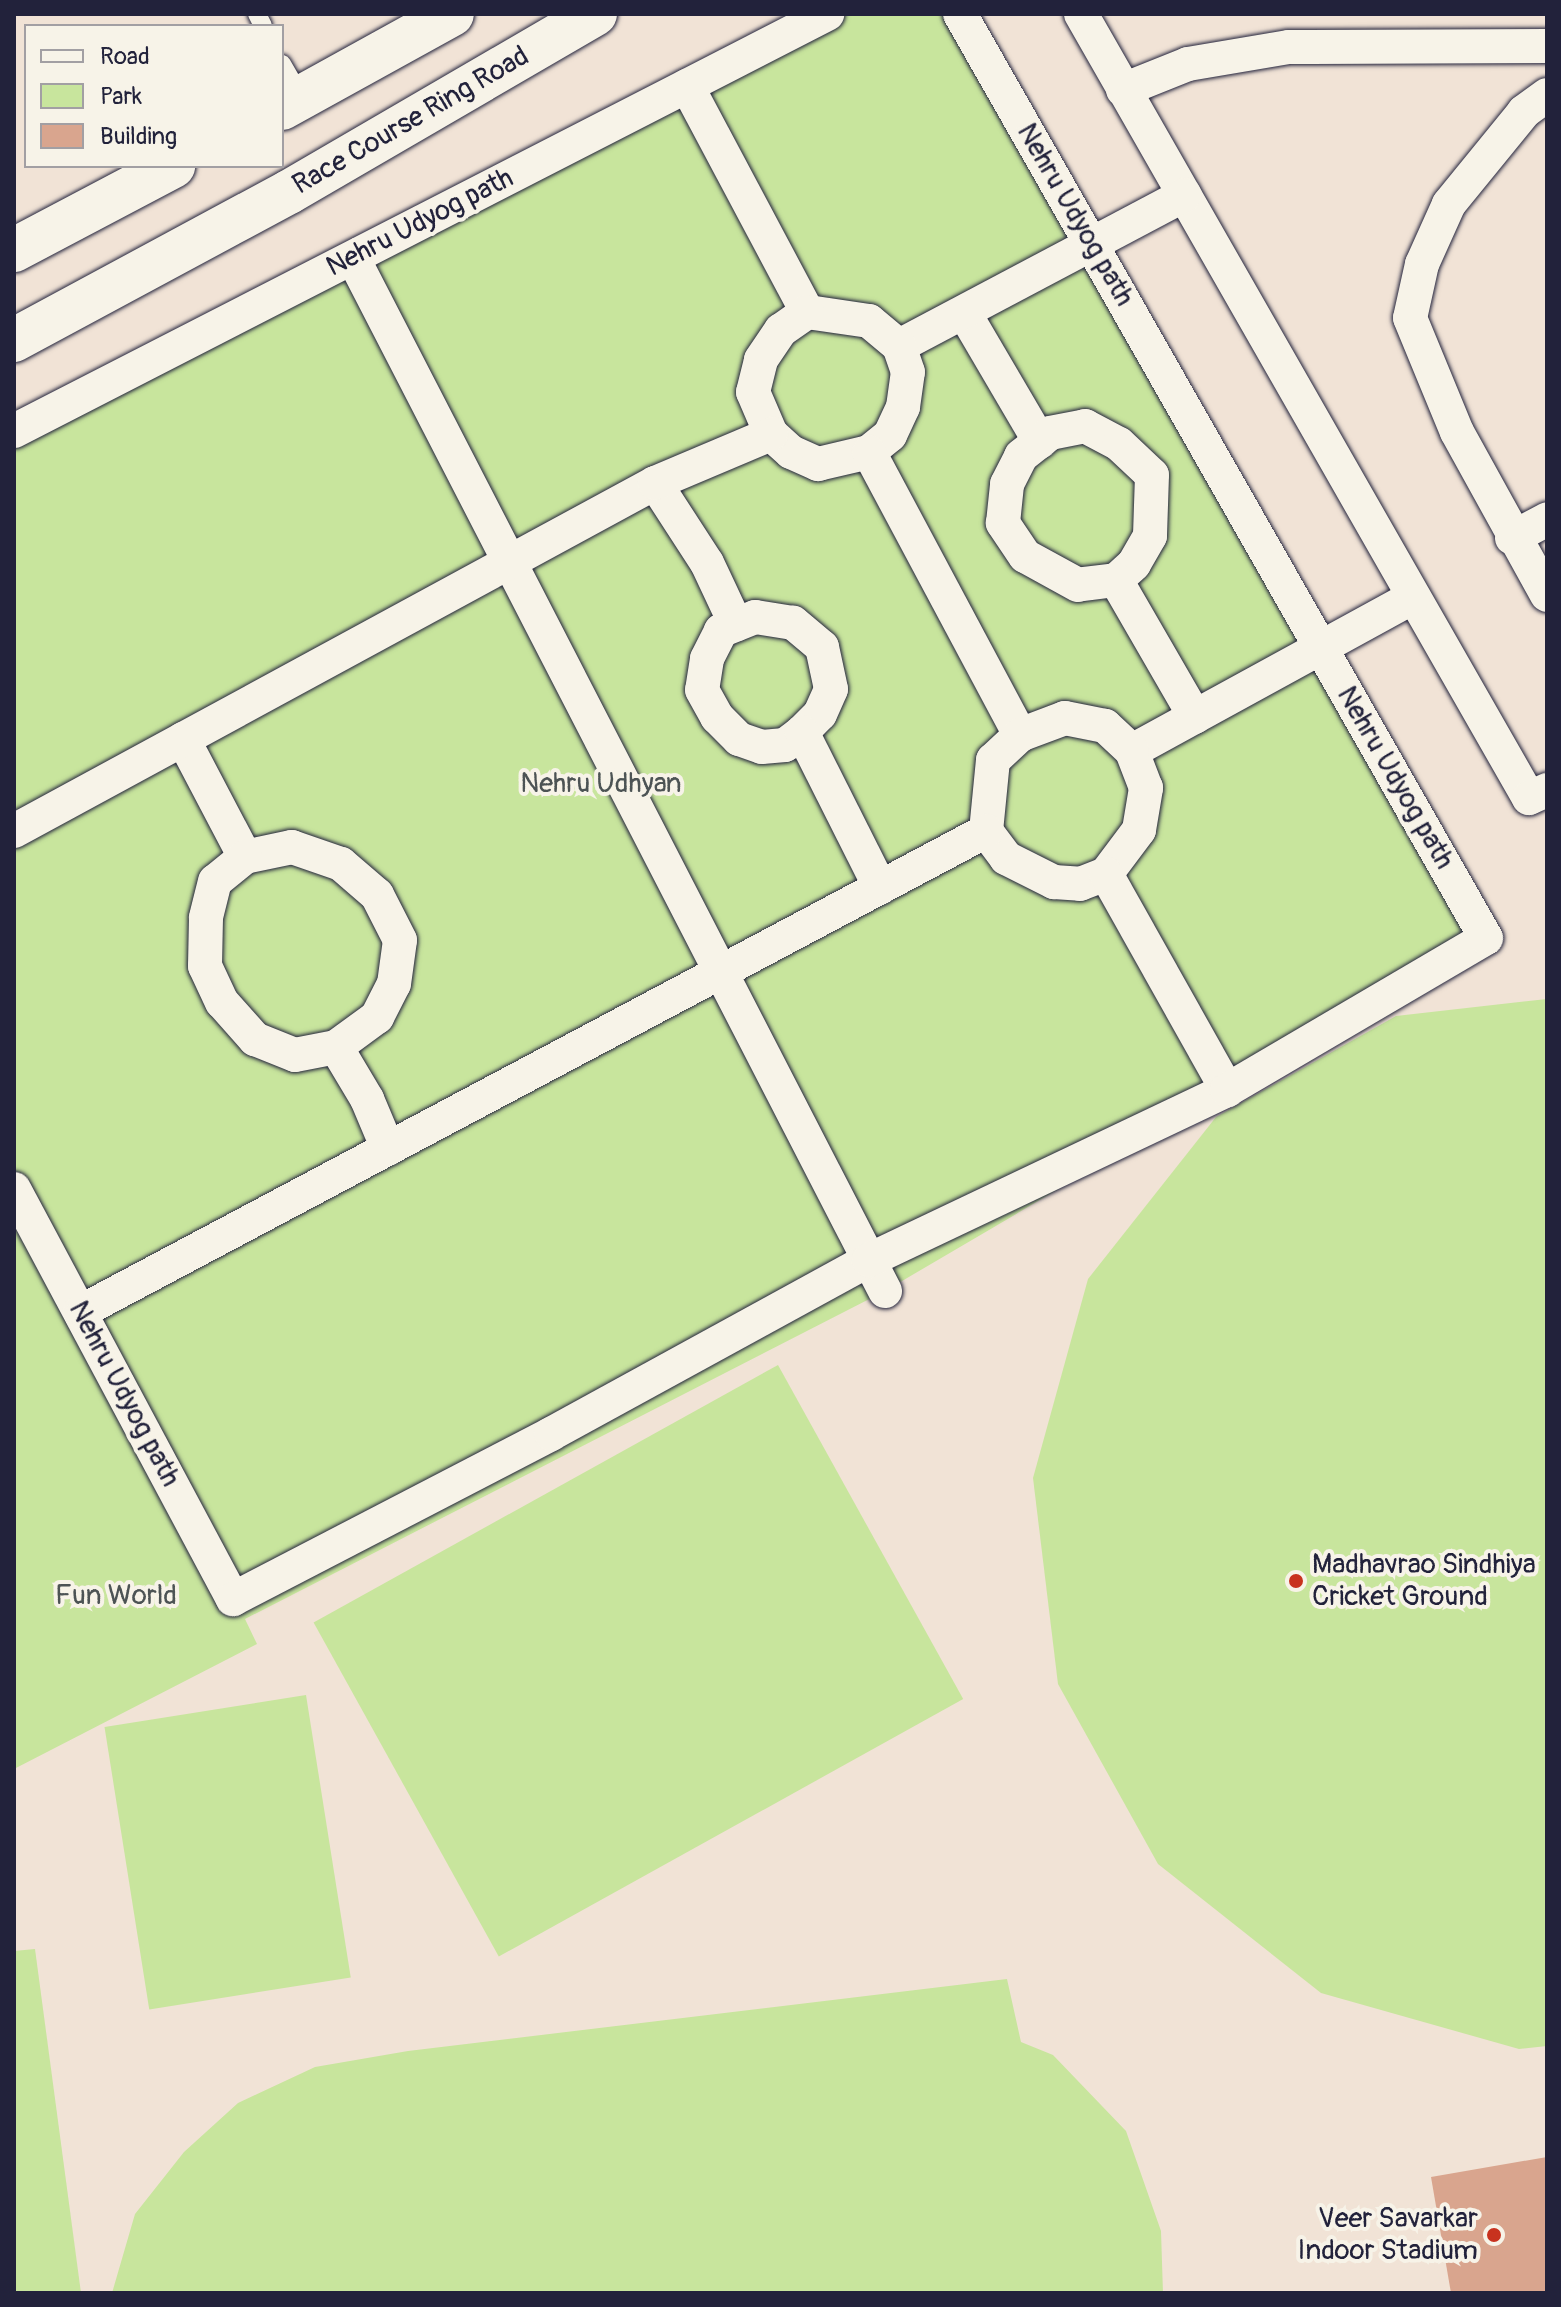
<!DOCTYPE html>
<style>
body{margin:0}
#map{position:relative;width:1561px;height:2307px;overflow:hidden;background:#f1e3d6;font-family:Pangolin,sans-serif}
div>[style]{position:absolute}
.green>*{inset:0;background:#c8e59d;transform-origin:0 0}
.building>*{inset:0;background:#d9a58e}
.roads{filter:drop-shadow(0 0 2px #22223b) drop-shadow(0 0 2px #22223b)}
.lane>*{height:18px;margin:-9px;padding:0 9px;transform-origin:9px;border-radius:9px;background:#f7f3e8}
.street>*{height:34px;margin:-17px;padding:0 17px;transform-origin:17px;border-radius:17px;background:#f7f3e8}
.primary>*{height:44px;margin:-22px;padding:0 22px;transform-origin:22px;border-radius:22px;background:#f7f3e8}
.dots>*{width:22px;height:22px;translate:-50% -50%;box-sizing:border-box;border:4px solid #f7f3e8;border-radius:50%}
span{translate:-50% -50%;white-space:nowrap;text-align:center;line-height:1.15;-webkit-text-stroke:8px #f7f3e8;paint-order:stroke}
.street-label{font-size:28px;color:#22223b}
.park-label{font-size:28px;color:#4c5354}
.poi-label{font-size:28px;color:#22223b}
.left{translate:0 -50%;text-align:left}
.right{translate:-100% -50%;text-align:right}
.frame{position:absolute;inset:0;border:16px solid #22223b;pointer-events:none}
.legend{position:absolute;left:24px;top:24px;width:260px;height:144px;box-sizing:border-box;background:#f7f3e8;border:2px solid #a29fa3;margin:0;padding:10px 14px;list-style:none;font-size:24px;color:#22223b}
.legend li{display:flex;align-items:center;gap:16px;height:40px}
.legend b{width:40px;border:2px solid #a29fa3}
</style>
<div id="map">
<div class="green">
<div style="clip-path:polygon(827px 14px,960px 14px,1486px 938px,885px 1291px,245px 1619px,257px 1644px,14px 1769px,14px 431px)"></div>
<div style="clip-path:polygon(1547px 999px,1547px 2046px,1519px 2049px,1321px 1993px,1158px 1864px,1058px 1684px,1033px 1478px,1088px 1279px,1216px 1117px,1396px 1016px)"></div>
<div style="left:778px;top:1365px;width:382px;height:531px;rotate:61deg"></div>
<div style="left:306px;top:1695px;width:286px;height:204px;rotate:81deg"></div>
<div style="clip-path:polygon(35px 1949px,81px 2293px,14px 2293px,14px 1951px)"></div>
<div style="clip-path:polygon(1007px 1979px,1021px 2042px,1053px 2055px,1126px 2131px,1161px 2231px,1163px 2293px,112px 2293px,135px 2214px,184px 2152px,238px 2103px,315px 2067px,408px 2051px)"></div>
</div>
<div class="building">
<div style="clip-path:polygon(1547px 2157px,1547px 2293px,1451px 2293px,1431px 2177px)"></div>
</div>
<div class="roads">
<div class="lane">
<div style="left:257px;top:14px;width:13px;rotate:63deg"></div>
<div style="left:282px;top:64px;width:39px;rotate:60deg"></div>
</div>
<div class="street">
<div style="left:1081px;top:14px;width:903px;rotate:60.26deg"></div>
<div style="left:1529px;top:798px;width:20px;rotate:-24deg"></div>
<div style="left:687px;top:86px;width:256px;rotate:62deg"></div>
<div style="left:1123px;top:90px;width:70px;rotate:-21.8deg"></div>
<div style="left:1188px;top:64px;width:102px;rotate:-9.6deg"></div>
<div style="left:1289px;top:47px;width:258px;rotate:-0.2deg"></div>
<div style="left:1547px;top:95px;width:29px;rotate:144deg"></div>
<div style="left:1524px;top:112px;width:119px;rotate:129.2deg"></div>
<div style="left:1449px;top:204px;width:66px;rotate:114.2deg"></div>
<div style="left:1422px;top:264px;width:55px;rotate:102.5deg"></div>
<div style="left:1410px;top:318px;width:123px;rotate:67.6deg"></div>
<div style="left:1457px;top:432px;width:186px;rotate:61.1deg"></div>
<div style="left:353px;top:258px;width:1162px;rotate:62.75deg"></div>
<div style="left:965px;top:314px;width:148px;rotate:59.6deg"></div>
<div style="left:899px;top:346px;width:323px;rotate:-27.9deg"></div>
<div style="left:14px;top:431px;width:914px;rotate:-27.15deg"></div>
<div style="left:869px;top:452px;width:27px;rotate:-39deg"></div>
<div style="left:890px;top:435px;width:31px;rotate:-65deg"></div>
<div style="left:903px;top:407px;width:35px;rotate:-82deg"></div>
<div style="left:908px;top:372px;width:28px;rotate:-109deg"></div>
<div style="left:899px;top:346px;width:39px;rotate:-140deg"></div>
<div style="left:869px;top:321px;width:63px;rotate:-171.7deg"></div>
<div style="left:807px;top:312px;width:32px;rotate:145deg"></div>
<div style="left:781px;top:330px;width:36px;rotate:124deg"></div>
<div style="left:761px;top:360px;width:33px;rotate:104deg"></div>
<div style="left:753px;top:392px;width:46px;rotate:66.8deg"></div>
<div style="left:771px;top:434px;width:27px;rotate:42deg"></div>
<div style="left:791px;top:452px;width:30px;rotate:24deg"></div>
<div style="left:818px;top:464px;width:52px;rotate:-13.2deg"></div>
<div style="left:869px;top:452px;width:321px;rotate:61.9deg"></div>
<div style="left:655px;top:483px;width:95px;rotate:57deg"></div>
<div style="left:707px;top:563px;width:68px;rotate:64.9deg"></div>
<div style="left:1512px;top:538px;width:40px;rotate:-28deg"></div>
<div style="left:1116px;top:580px;width:38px;rotate:173deg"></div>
<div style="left:1078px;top:585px;width:60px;rotate:-151.3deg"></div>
<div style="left:1025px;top:556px;width:40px;rotate:-124deg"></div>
<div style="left:1003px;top:523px;width:39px;rotate:-84deg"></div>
<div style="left:1007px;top:484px;width:31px;rotate:-63deg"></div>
<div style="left:1021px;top:456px;width:37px;rotate:-38deg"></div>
<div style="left:1050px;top:433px;width:36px;rotate:-11deg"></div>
<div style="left:1085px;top:426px;width:38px;rotate:28deg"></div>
<div style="left:1119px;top:444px;width:45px;rotate:43.2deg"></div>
<div style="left:1152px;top:475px;width:61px;rotate:91.9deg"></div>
<div style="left:1150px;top:536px;width:32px;rotate:120deg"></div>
<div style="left:1134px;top:564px;width:24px;rotate:138deg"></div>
<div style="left:1116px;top:580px;width:158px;rotate:60deg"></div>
<div style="left:802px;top:732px;width:25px;rotate:-45deg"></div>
<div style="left:820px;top:714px;width:27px;rotate:-66deg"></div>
<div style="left:831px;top:689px;width:43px;rotate:-102.1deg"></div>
<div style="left:822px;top:647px;width:38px;rotate:-140deg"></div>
<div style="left:793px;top:623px;width:38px;rotate:-171deg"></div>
<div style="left:755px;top:617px;width:37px;rotate:158deg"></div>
<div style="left:721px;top:631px;width:31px;rotate:117deg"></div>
<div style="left:707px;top:659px;width:31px;rotate:99deg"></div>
<div style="left:702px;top:690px;width:31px;rotate:61deg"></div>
<div style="left:717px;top:717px;width:31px;rotate:45deg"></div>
<div style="left:739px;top:739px;width:24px;rotate:19deg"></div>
<div style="left:762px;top:747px;width:23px;rotate:-5deg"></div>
<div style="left:785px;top:745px;width:21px;rotate:-37deg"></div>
<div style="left:802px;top:732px;width:174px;rotate:63.3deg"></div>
<div style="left:183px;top:739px;width:133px;rotate:62.3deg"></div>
<div style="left:1132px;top:751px;width:320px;rotate:-28.7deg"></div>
<div style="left:14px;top:831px;width:729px;rotate:-28.5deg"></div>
<div style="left:655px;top:483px;width:126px;rotate:-22.9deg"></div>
<div style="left:1106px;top:874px;width:55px;rotate:-53.1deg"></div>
<div style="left:1139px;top:830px;width:43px;rotate:-80.5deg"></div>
<div style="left:1146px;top:788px;width:40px;rotate:-111deg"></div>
<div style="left:1132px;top:751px;width:37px;rotate:-137deg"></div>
<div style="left:1105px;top:726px;width:41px;rotate:-168.7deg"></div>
<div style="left:1065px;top:718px;width:48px;rotate:159.3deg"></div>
<div style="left:1020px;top:735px;width:37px;rotate:137deg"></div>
<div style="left:993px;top:760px;width:71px;rotate:95.6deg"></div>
<div style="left:986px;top:831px;width:34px;rotate:53deg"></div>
<div style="left:1006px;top:858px;width:54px;rotate:26.6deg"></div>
<div style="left:1054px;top:882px;width:26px;rotate:4deg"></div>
<div style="left:1080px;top:884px;width:28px;rotate:-21deg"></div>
<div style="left:1106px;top:874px;width:248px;rotate:60.7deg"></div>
<div style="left:336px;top:1047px;width:51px;rotate:-36.2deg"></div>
<div style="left:377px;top:1017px;width:37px;rotate:-63deg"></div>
<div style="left:394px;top:984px;width:44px;rotate:-82.2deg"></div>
<div style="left:400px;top:940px;width:51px;rotate:-117.1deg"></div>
<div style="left:377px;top:895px;width:48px;rotate:-139.3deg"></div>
<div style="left:341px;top:864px;width:52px;rotate:-160.9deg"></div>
<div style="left:292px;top:847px;width:48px;rotate:168deg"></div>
<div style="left:245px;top:857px;width:38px;rotate:141deg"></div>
<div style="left:215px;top:881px;width:38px;rotate:104deg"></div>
<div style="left:206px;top:918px;width:48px;rotate:91.2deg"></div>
<div style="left:205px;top:966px;width:40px;rotate:65deg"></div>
<div style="left:222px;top:1002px;width:50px;rotate:48.3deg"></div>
<div style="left:255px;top:1039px;width:43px;rotate:21.8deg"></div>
<div style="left:295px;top:1055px;width:42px;rotate:-11deg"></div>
<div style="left:336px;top:1047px;width:61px;rotate:59.2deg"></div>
<div style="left:367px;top:1099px;width:54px;rotate:67.2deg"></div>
<div style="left:14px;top:1189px;width:465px;rotate:61.9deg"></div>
<div style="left:233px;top:1599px;width:358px;rotate:-27.4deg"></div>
<div style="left:551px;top:1434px;width:362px;rotate:-28.7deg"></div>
<div style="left:869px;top:1260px;width:396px;rotate:-25.4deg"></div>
<div style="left:1227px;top:1090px;width:300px;rotate:-30.4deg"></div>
<div style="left:1486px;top:938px;width:1063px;rotate:-119.65deg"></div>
<div style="left:80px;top:1312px;width:1026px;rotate:-27.96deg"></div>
</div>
<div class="primary">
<div style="left:282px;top:108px;width:194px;rotate:-28.9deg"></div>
<div style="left:14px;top:250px;width:180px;rotate:-27.8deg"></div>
<div style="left:14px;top:340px;width:312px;rotate:-28.3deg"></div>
<div style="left:289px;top:192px;width:354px;rotate:-30.2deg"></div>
</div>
</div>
<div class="dots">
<div style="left:1296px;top:1581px;background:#c8321e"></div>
<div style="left:1494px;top:2235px;background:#c8321e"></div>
</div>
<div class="street-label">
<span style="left:411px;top:121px;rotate:-30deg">Race Course Ring Road</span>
<span style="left:1075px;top:215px;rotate:60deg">Nehru Udyog path</span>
<span style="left:420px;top:223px;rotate:-27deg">Nehru Udyog path</span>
<span style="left:1395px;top:778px;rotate:60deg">Nehru Udyog path</span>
<span style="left:124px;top:1394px;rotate:62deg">Nehru Udyog path</span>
</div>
<div class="park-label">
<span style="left:601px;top:784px">Nehru Udhyan</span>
<span style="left:116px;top:1596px">Fun World</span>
</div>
<div class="poi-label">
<span class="left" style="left:1312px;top:1581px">Madhavrao Sindhiya<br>Cricket Ground</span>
<span class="right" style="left:1478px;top:2235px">Veer Savarkar<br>Indoor Stadium</span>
</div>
<div class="frame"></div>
<ul class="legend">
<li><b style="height:10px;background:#f7f3e8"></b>Road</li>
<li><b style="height:22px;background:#c8e59d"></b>Park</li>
<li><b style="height:22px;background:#d9a58e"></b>Building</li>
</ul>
</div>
